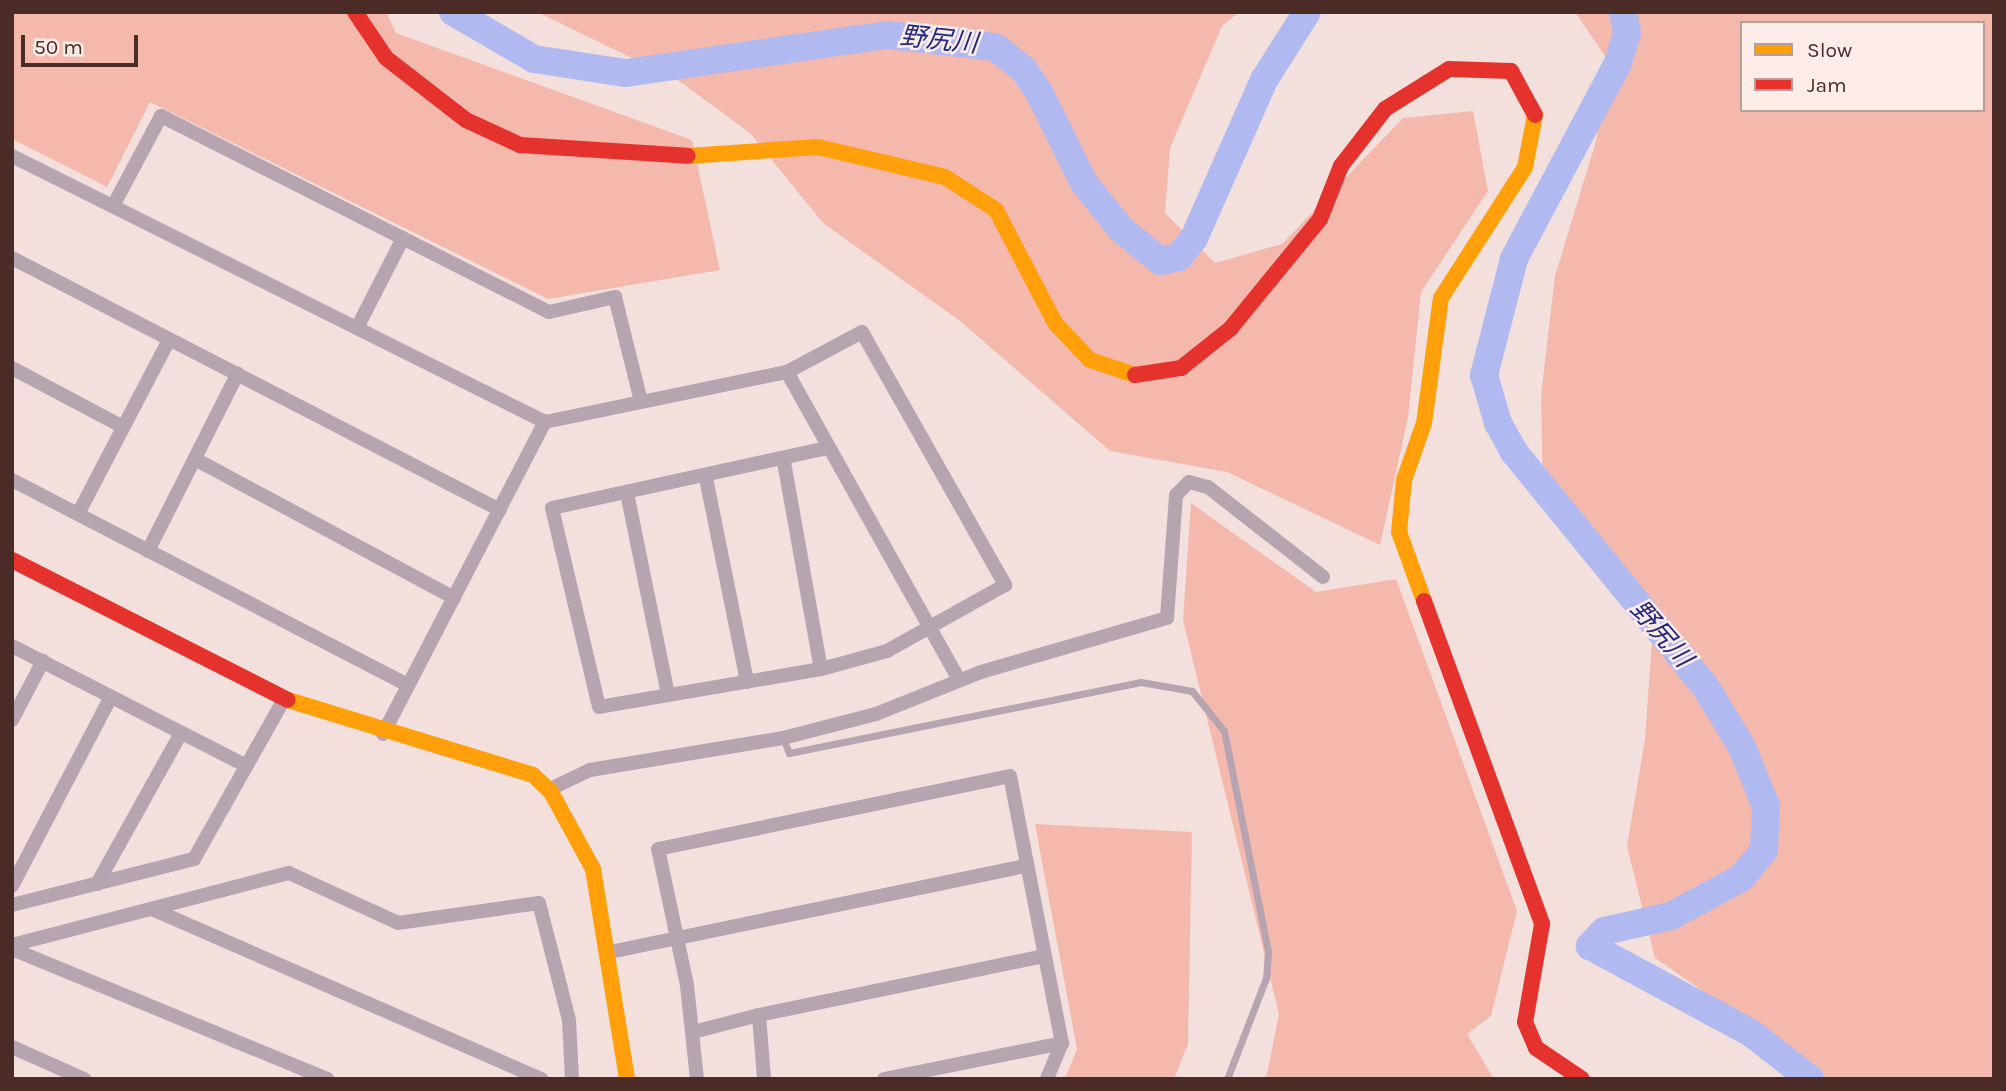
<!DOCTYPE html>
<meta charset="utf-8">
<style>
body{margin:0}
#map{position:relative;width:2006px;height:1091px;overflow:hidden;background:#f3e0dc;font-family:Karla,"Noto Sans JP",sans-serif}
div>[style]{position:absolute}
.forest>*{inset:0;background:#f5b8ad}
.river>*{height:28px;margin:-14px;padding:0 14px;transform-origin:14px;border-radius:14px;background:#b0baf1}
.lane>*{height:7px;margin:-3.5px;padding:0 3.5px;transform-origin:3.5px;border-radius:3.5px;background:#b6a5b1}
.street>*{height:14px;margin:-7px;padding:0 7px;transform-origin:7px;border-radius:7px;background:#b6a5b1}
.slow>*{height:16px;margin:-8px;padding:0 8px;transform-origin:8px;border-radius:8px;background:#ff9f0a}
.jam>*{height:16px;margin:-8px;padding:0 8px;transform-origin:8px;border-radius:8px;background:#e5322d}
span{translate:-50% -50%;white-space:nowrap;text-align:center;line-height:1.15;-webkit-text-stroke:5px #fdece8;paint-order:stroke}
.water-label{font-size:26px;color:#212982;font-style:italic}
.frame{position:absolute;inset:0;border:14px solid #4b2b25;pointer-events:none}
.legend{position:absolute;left:1740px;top:21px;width:245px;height:91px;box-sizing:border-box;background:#fdece8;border:2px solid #b69f9a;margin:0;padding:9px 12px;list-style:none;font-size:21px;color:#4b2b25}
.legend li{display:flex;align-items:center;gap:14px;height:35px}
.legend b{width:35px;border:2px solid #b69f9a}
.scale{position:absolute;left:21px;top:35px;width:117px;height:32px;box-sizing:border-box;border:4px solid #4b2b25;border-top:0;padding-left:9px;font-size:21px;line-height:24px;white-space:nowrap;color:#4b2b25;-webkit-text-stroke:5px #fdece8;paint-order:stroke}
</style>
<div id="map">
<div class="forest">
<div style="clip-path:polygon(12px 12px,386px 12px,396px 33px,692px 140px,720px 270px,548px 299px,150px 102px,107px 187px,12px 139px)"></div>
<div style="clip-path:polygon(537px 12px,1239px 12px,1222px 26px,1170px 148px,1165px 213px,1215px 263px,1282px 244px,1403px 118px,1473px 111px,1488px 191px,1421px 292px,1408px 417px,1380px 545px,1227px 472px,1110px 451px,960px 321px,823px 223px,750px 133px,679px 81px)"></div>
<div style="clip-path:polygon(evenodd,1575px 12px,1994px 12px,1994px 1079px,1816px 1079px,1794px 1054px,1655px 958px,1627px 846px,1645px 739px,1652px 641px,1629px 584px,1543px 492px,1541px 395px,1555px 276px,1596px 141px,1607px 59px,1575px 12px,1742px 23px,1983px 23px,1983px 110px,1742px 110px,1742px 23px)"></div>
<div style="clip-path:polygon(1191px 503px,1316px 592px,1396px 579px,1517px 911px,1491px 1016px,1467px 1034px,1494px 1079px,1266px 1079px,1279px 1014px,1183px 620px)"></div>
<div style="clip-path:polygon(1035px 824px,1192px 832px,1188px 1044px,1174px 1079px,1065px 1079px,1077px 1049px)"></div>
</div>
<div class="river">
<div style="left:453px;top:12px;width:94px;rotate:30.1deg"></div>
<div style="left:534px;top:59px;width:93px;rotate:8.7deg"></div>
<div style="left:626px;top:73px;width:265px;rotate:-8.3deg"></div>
<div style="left:888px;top:35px;width:108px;rotate:6.4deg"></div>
<div style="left:995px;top:47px;width:37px;rotate:38deg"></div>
<div style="left:1024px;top:70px;width:29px;rotate:56deg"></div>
<div style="left:1040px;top:94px;width:99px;rotate:63.7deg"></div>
<div style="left:1084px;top:183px;width:59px;rotate:51.2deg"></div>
<div style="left:1121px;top:229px;width:50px;rotate:39.4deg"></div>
<div style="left:1160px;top:261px;width:19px;rotate:-12deg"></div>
<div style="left:1179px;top:257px;width:24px;rotate:-52deg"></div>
<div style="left:1194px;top:238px;width:173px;rotate:-66.1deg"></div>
<div style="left:1264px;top:80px;width:80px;rotate:-57.7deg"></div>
<div style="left:1623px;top:12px;width:21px;rotate:79deg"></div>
<div style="left:1627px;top:33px;width:31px;rotate:107deg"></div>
<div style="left:1618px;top:63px;width:222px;rotate:118deg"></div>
<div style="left:1514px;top:259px;width:120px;rotate:104.5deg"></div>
<div style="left:1484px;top:375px;width:50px;rotate:73.7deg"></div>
<div style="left:1498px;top:423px;width:33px;rotate:61deg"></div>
<div style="left:1514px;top:452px;width:302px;rotate:50.8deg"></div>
<div style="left:1705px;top:686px;width:71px;rotate:58.8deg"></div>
<div style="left:1742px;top:747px;width:64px;rotate:67.9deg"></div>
<div style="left:1766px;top:806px;width:44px;rotate:92.6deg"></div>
<div style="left:1764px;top:850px;width:36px;rotate:129deg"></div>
<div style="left:1741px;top:878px;width:80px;rotate:151.5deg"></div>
<div style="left:1671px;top:916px;width:69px;rotate:167.4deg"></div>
<div style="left:1604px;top:931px;width:21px;rotate:133deg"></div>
<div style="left:1590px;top:946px;width:183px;rotate:28.4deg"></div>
<div style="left:1751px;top:1033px;width:75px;rotate:37.9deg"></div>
</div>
<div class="lane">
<div style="left:783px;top:738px;width:16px;rotate:68deg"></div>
<div style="left:789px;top:753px;width:359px;rotate:-11.4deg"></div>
<div style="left:1141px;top:682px;width:52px;rotate:10deg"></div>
<div style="left:1192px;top:691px;width:51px;rotate:51.3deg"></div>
<div style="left:1224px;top:731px;width:224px;rotate:78.7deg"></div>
<div style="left:1268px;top:951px;width:27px;rotate:94deg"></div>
<div style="left:1266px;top:978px;width:108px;rotate:111.1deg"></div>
</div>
<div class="street">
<div style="left:12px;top:156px;width:596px;rotate:26.52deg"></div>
<div style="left:113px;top:206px;width:102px;rotate:-61.9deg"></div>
<div style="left:161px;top:116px;width:435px;rotate:26.8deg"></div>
<div style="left:549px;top:312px;width:68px;rotate:-12.8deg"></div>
<div style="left:615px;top:297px;width:107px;rotate:76deg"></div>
<div style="left:12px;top:258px;width:549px;rotate:27.31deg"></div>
<div style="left:357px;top:328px;width:101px;rotate:-62.9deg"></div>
<div style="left:12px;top:368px;width:126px;rotate:28deg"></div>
<div style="left:787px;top:372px;width:85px;rotate:-28.1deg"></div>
<div style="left:862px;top:332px;width:291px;rotate:60.5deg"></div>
<div style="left:1005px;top:585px;width:135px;rotate:150.8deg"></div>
<div style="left:887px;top:651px;width:68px;rotate:164.7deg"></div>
<div style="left:821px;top:669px;width:225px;rotate:170.3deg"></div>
<div style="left:599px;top:707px;width:204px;rotate:-103.3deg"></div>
<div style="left:552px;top:508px;width:282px;rotate:-12.3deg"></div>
<div style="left:195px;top:459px;width:294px;rotate:28.2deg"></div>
<div style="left:784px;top:462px;width:210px;rotate:79.9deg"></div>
<div style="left:706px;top:478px;width:208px;rotate:78.6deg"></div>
<div style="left:12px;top:480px;width:444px;rotate:27.4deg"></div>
<div style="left:627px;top:493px;width:206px;rotate:78.5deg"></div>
<div style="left:78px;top:514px;width:196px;rotate:-62.4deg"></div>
<div style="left:148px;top:551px;width:199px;rotate:-63.2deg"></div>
<div style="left:12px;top:646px;width:263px;rotate:27.1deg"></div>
<div style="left:12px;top:720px;width:67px;rotate:-62.3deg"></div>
<div style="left:383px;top:734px;width:352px;rotate:-62.6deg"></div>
<div style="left:545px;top:422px;width:247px;rotate:-11.7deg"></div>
<div style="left:787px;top:372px;width:353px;rotate:60.8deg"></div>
<div style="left:548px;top:790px;width:47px;rotate:-25.5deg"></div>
<div style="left:590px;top:770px;width:196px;rotate:-9.4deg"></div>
<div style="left:783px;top:738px;width:96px;rotate:-14.5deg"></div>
<div style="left:876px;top:714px;width:113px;rotate:-21.8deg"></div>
<div style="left:981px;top:672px;width:194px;rotate:-16.2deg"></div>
<div style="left:1167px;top:618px;width:123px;rotate:-85.8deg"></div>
<div style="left:1176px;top:495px;width:18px;rotate:-45deg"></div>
<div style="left:1189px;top:482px;width:20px;rotate:15deg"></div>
<div style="left:1208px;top:487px;width:146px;rotate:38deg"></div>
<div style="left:97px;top:884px;width:173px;rotate:-60.9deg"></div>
<div style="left:12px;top:886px;width:213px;rotate:-62.4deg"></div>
<div style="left:12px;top:905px;width:188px;rotate:-14.2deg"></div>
<div style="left:194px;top:859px;width:184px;rotate:-60.6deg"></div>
<div style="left:152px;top:909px;width:425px;rotate:23.6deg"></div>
<div style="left:12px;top:945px;width:286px;rotate:-14.6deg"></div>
<div style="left:289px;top:873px;width:120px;rotate:24.6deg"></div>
<div style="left:398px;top:923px;width:142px;rotate:-8.1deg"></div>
<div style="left:539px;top:903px;width:121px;rotate:75.6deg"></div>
<div style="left:569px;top:1020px;width:59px;rotate:87.1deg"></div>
<div style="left:12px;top:949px;width:341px;rotate:22.4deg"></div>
<div style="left:610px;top:952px;width:426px;rotate:-11.7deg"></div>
<div style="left:759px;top:1015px;width:292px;rotate:-11.7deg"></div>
<div style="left:693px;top:1032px;width:68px;rotate:-14.4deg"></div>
<div style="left:759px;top:1015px;width:64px;rotate:85.5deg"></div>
<div style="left:12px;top:1047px;width:79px;rotate:24deg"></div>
<div style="left:697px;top:1079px;width:95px;rotate:-96.1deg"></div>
<div style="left:687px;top:985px;width:139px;rotate:-102deg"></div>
<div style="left:658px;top:849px;width:359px;rotate:-11.7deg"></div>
<div style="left:1010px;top:776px;width:272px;rotate:79deg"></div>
<div style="left:1062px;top:1043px;width:39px;rotate:113deg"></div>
<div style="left:884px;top:1079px;width:182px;rotate:-11.4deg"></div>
</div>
<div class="slow">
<div style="left:688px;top:156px;width:130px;rotate:-4deg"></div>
<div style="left:818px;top:147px;width:130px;rotate:13.3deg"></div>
<div style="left:945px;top:177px;width:61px;rotate:32.9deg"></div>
<div style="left:996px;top:210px;width:127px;rotate:62.4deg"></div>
<div style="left:1055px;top:323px;width:51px;rotate:46.6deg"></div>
<div style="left:1090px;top:360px;width:47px;rotate:18.4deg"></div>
<div style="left:1424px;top:601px;width:73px;rotate:-109.9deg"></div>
<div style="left:1399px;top:532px;width:52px;rotate:-84.5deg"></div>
<div style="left:1404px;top:480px;width:60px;rotate:-70.7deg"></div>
<div style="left:1424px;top:423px;width:126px;rotate:-82.3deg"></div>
<div style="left:1441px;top:298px;width:156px;rotate:-57.3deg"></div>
<div style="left:1525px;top:167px;width:53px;rotate:-79.1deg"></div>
<div style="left:288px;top:700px;width:256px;rotate:17deg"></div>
<div style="left:533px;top:775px;width:25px;rotate:43deg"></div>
<div style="left:551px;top:792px;width:88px;rotate:61.4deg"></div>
<div style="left:593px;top:869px;width:213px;rotate:80.8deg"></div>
</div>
<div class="jam">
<div style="left:355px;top:12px;width:55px;rotate:56deg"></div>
<div style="left:386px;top:58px;width:101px;rotate:37.8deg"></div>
<div style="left:466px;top:120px;width:60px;rotate:24.8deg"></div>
<div style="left:520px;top:145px;width:168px;rotate:3.7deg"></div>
<div style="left:1135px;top:375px;width:47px;rotate:-8.7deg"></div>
<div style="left:1181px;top:368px;width:63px;rotate:-38.5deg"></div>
<div style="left:1230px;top:329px;width:142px;rotate:-50.7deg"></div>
<div style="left:1320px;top:219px;width:57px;rotate:-68.4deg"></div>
<div style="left:1341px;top:166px;width:72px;rotate:-52.3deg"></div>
<div style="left:1385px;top:109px;width:75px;rotate:-32deg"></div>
<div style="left:1449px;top:69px;width:62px;rotate:1.8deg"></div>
<div style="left:1511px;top:71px;width:50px;rotate:61.4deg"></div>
<div style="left:12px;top:560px;width:309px;rotate:26.9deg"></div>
<div style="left:1424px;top:601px;width:344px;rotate:69.9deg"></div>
<div style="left:1542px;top:924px;width:99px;rotate:99.8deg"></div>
<div style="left:1525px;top:1022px;width:28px;rotate:67deg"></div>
<div style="left:1536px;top:1048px;width:55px;rotate:34deg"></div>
</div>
<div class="water-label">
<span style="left:939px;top:40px;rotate:6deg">野尻川</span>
<span style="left:1661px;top:634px;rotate:49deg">野尻川</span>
</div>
<div class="frame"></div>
<ul class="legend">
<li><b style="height:9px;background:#ff9f0a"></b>Slow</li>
<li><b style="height:9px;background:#e5322d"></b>Jam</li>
</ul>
<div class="scale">50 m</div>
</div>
